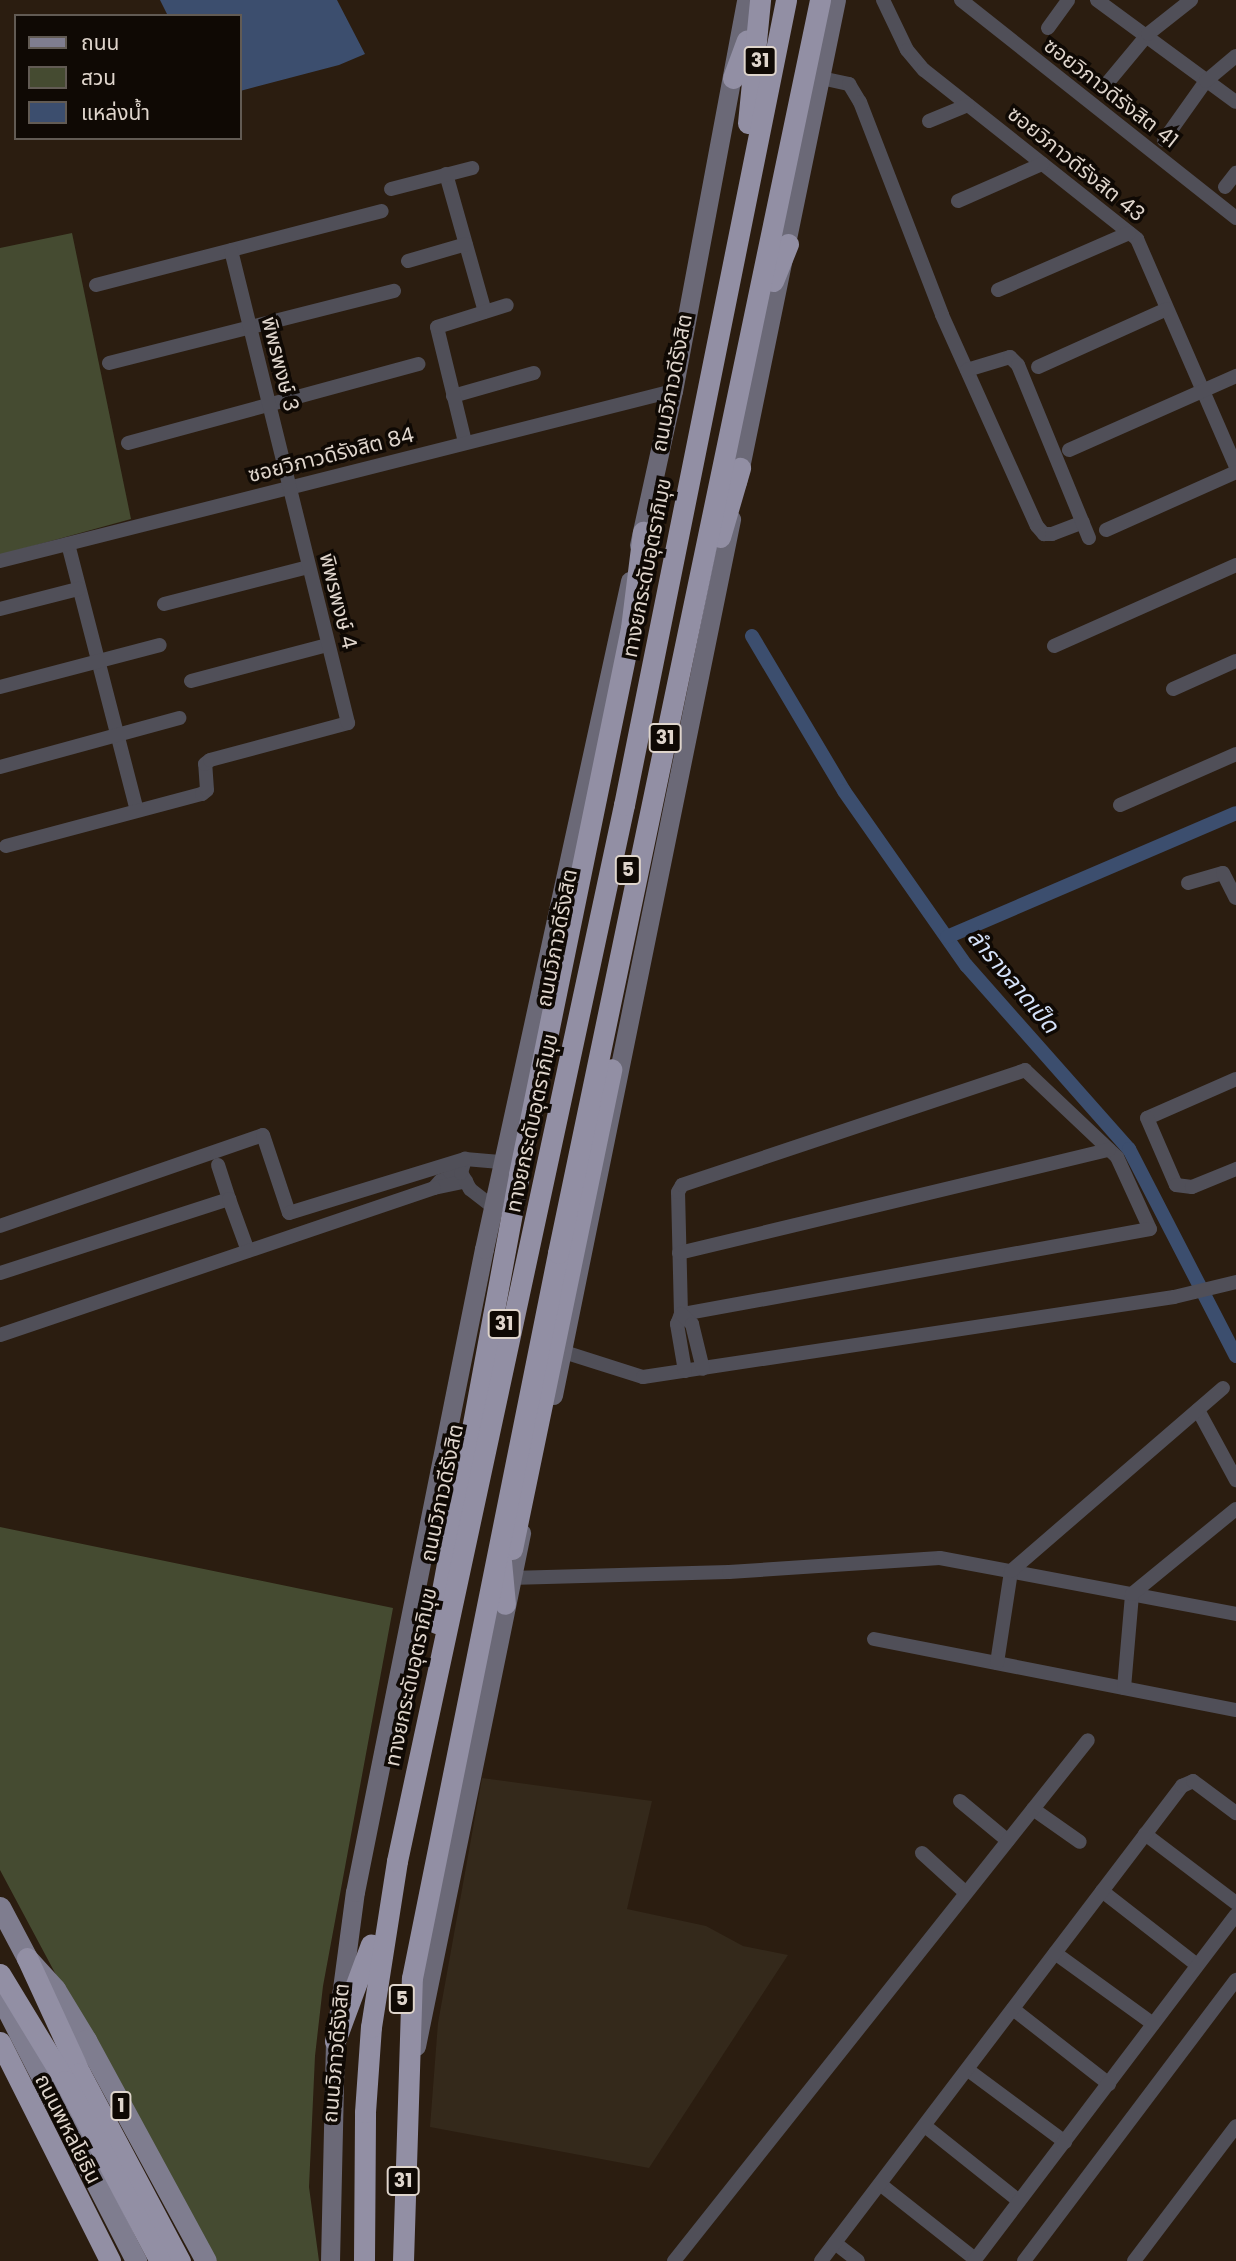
<!DOCTYPE html>
<meta charset="utf-8">
<style>
body{margin:0}
#map{position:relative;width:1236px;height:2261px;overflow:hidden;background:#2b1d10;font-family:Poppins,"Noto Sans Thai",sans-serif}
div>[style]{position:absolute}
.commercial>*{inset:0;background:#34291b}
.green>*{inset:0;background:#454b31}
.water>*{inset:0;background:#3c4e6e}
.canal>*{height:14px;margin:-7px;padding:0 7px;transform-origin:7px;border-radius:7px;background:#3c4e6e}
.street>*{height:14px;margin:-7px;padding:0 7px;transform-origin:7px;border-radius:7px;background:#504f58}
.secondary>*{height:19px;margin:-9.5px;padding:0 9.5px;transform-origin:9.5px;border-radius:9.5px;background:#6b6977}
.primary>*{height:21px;margin:-10.5px;padding:0 10.5px;transform-origin:10.5px;border-radius:10.5px;background:#7f7d8f}
.highway>*{height:21px;margin:-10.5px;padding:0 10.5px;transform-origin:10.5px;border-radius:10.5px;background:#928fa4}
span{translate:-50% -50%;white-space:nowrap;text-align:center;line-height:1.15;-webkit-text-stroke:7px #0f0904;paint-order:stroke}
.shield-label span{padding:2px 5px;background:#0f0904;border:2px solid;border-radius:5px;-webkit-text-stroke-width:0}
.shield-label{font-size:19px;color:#dfd5cc;font-weight:700}
.street-label{font-size:21px;color:#dfd5cc}
.water-label{font-size:23px;color:#d5e2fa;font-style:italic}
.legend{position:absolute;left:14px;top:14px;width:228px;height:126px;box-sizing:border-box;background:#0f0904;border:2px solid #625b54;margin:0;padding:9px 12px;list-style:none;font-size:21px;color:#dfd5cc}
.legend li{display:flex;align-items:center;gap:14px;height:35px}
.legend b{width:35px;border:2px solid #625b54}
</style>
<div id="map">
<div class="commercial">
<div style="clip-path:polygon(482px 1778px,652px 1801px,627px 1909px,706px 1926px,743px 1946px,788px 1955px,649px 2168px,430px 2127px,438px 2023px)"></div>
</div>
<div class="green">
<div style="clip-path:polygon(72px 233px,131px 519px,0 555px,0 248px)"></div>
<div style="clip-path:polygon(0 1527px,393px 1608px,323px 1986px,315px 2056px,309px 2187px,319px 2261px,209px 2261px,0 1870px)"></div>
</div>
<div class="water">
<div style="clip-path:polygon(160px 0,337px 0,365px 54px,339px 65px,240px 91px,240px 16px,168px 16px)"></div>
</div>
<div class="canal">
<div style="left:752px;top:636px;width:180px;rotate:59.3deg"></div>
<div style="left:844px;top:791px;width:213px;rotate:55deg"></div>
<div style="left:966px;top:965px;width:246px;rotate:48.5deg"></div>
<div style="left:1129px;top:1149px;width:233px;rotate:62.7deg"></div>
<div style="left:947px;top:937px;width:314px;rotate:-23.2deg"></div>
</div>
<div class="street">
<div style="left:883px;top:0;width:55px;rotate:64.4deg"></div>
<div style="left:907px;top:50px;width:26px;rotate:50deg"></div>
<div style="left:924px;top:70px;width:272px;rotate:38.4deg"></div>
<div style="left:1137px;top:239px;width:249px;rotate:66.5deg"></div>
<div style="left:961px;top:0;width:351px;rotate:38.4deg"></div>
<div style="left:1097px;top:0;width:172px;rotate:36.3deg"></div>
<div style="left:1048px;top:28px;width:34px;rotate:-54deg"></div>
<div style="left:821px;top:78px;width:29px;rotate:12deg"></div>
<div style="left:849px;top:84px;width:21px;rotate:59deg"></div>
<div style="left:860px;top:102px;width:228px;rotate:68.9deg"></div>
<div style="left:942px;top:315px;width:231px;rotate:65.8deg"></div>
<div style="left:1037px;top:526px;width:11px;rotate:49deg"></div>
<div style="left:1044px;top:534px;width:8px"></div>
<div style="left:1052px;top:534px;width:33px;rotate:-21deg"></div>
<div style="left:1104px;top:87px;width:69px;rotate:-50.3deg"></div>
<div style="left:1148px;top:34px;width:55px;rotate:-38.3deg"></div>
<div style="left:929px;top:121px;width:42px;rotate:-22.3deg"></div>
<div style="left:1164px;top:140px;width:72px;rotate:-54.6deg"></div>
<div style="left:1206px;top:81px;width:39px;rotate:-40deg"></div>
<div style="left:446px;top:174px;width:143px;rotate:74.2deg"></div>
<div style="left:1225px;top:187px;width:18px;rotate:-52deg"></div>
<div style="left:391px;top:189px;width:84px;rotate:-14.5deg"></div>
<div style="left:958px;top:201px;width:92px;rotate:-23.8deg"></div>
<div style="left:408px;top:261px;width:60px;rotate:-16.3deg"></div>
<div style="left:96px;top:285px;width:295px;rotate:-14.5deg"></div>
<div style="left:998px;top:290px;width:143px;rotate:-23.5deg"></div>
<div style="left:109px;top:363px;width:294px;rotate:-14.2deg"></div>
<div style="left:1038px;top:367px;width:141px;rotate:-24.2deg"></div>
<div style="left:967px;top:370px;width:45px;rotate:-16.8deg"></div>
<div style="left:1010px;top:357px;width:11px;rotate:45deg"></div>
<div style="left:1018px;top:365px;width:187px;rotate:67.7deg"></div>
<div style="left:453px;top:396px;width:84px;rotate:-15.9deg"></div>
<div style="left:465px;top:442px;width:118px;rotate:-103.7deg"></div>
<div style="left:437px;top:327px;width:73px;rotate:-17.4deg"></div>
<div style="left:128px;top:443px;width:301px;rotate:-15.2deg"></div>
<div style="left:1069px;top:450px;width:183px;rotate:-23.9deg"></div>
<div style="left:1106px;top:530px;width:142px;rotate:-24deg"></div>
<div style="left:68px;top:544px;width:275px;rotate:75.5deg"></div>
<div style="left:0;top:561px;width:694px;rotate:-14.18deg"></div>
<div style="left:164px;top:604px;width:149px;rotate:-14.4deg"></div>
<div style="left:0;top:609px;width:81px;rotate:-14.4deg"></div>
<div style="left:1054px;top:646px;width:199px;rotate:-24deg"></div>
<div style="left:191px;top:681px;width:141px;rotate:-14.8deg"></div>
<div style="left:0;top:687px;width:165px;rotate:-14.7deg"></div>
<div style="left:1173px;top:689px;width:69px;rotate:-24deg"></div>
<div style="left:0;top:767px;width:186px;rotate:-15.3deg"></div>
<div style="left:1120px;top:805px;width:127px;rotate:-23.7deg"></div>
<div style="left:6px;top:846px;width:203px;rotate:-14.9deg"></div>
<div style="left:202px;top:794px;width:6px;rotate:-39deg"></div>
<div style="left:207px;top:790px;width:26px;rotate:-94deg"></div>
<div style="left:205px;top:764px;width:6px;rotate:-39deg"></div>
<div style="left:210px;top:760px;width:143px;rotate:-15deg"></div>
<div style="left:348px;top:723px;width:487px;rotate:-103.9deg"></div>
<div style="left:1188px;top:883px;width:36px;rotate:-16deg"></div>
<div style="left:1223px;top:873px;width:28px;rotate:63deg"></div>
<div style="left:1025px;top:1070px;width:127px;rotate:43.4deg"></div>
<div style="left:1117px;top:1157px;width:79px;rotate:65.4deg"></div>
<div style="left:1150px;top:1229px;width:477px;rotate:169.7deg"></div>
<div style="left:681px;top:1314px;width:122px;rotate:-91.4deg"></div>
<div style="left:678px;top:1192px;width:8px;rotate:-60deg"></div>
<div style="left:682px;top:1185px;width:362px;rotate:-18.5deg"></div>
<div style="left:1236px;top:1079px;width:97px;rotate:156.3deg"></div>
<div style="left:1147px;top:1118px;width:73px;rotate:66.6deg"></div>
<div style="left:1176px;top:1185px;width:16px;rotate:7deg"></div>
<div style="left:1192px;top:1187px;width:48px;rotate:-22.2deg"></div>
<div style="left:218px;top:1165px;width:36px;rotate:72deg"></div>
<div style="left:461px;top:1173px;width:22px;rotate:159deg"></div>
<div style="left:440px;top:1181px;width:9px;rotate:131deg"></div>
<div style="left:434px;top:1188px;width:33px;rotate:-12deg"></div>
<div style="left:493px;top:1207px;width:29px;rotate:-142deg"></div>
<div style="left:470px;top:1189px;width:18px;rotate:-119deg"></div>
<div style="left:461px;top:1173px;width:15px;rotate:-74deg"></div>
<div style="left:465px;top:1159px;width:38px;rotate:5deg"></div>
<div style="left:0;top:1226px;width:278px;rotate:-19.1deg"></div>
<div style="left:263px;top:1135px;width:82px;rotate:71.6deg"></div>
<div style="left:289px;top:1213px;width:184px;rotate:-17.1deg"></div>
<div style="left:679px;top:1253px;width:442px;rotate:-13.5deg"></div>
<div style="left:0;top:1273px;width:241px;rotate:-17.9deg"></div>
<div style="left:229px;top:1199px;width:55px;rotate:69.9deg"></div>
<div style="left:0;top:1335px;width:458px;rotate:-18.7deg"></div>
<div style="left:564px;top:1352px;width:83px;rotate:17.6deg"></div>
<div style="left:643px;top:1377px;width:537px;rotate:-8.57deg"></div>
<div style="left:1174px;top:1297px;width:64px;rotate:-13.6deg"></div>
<div style="left:685px;top:1371px;width:48px;rotate:-99.7deg"></div>
<div style="left:677px;top:1324px;width:11px;rotate:-68deg"></div>
<div style="left:681px;top:1314px;width:15px;rotate:42deg"></div>
<div style="left:692px;top:1324px;width:46px;rotate:76.3deg"></div>
<div style="left:1198px;top:1410px;width:80px;rotate:61.5deg"></div>
<div style="left:510px;top:1578px;width:219px;rotate:-1.6deg"></div>
<div style="left:729px;top:1572px;width:211px;rotate:-3.8deg"></div>
<div style="left:940px;top:1558px;width:301px;rotate:10.7deg"></div>
<div style="left:874px;top:1639px;width:369px;rotate:11.1deg"></div>
<div style="left:997px;top:1663px;width:93px;rotate:-81.3deg"></div>
<div style="left:1011px;top:1571px;width:280px;rotate:-40.8deg"></div>
<div style="left:1124px;top:1688px;width:94px;rotate:-85.1deg"></div>
<div style="left:1132px;top:1594px;width:134px;rotate:-39.3deg"></div>
<div style="left:960px;top:1801px;width:62px;rotate:39.8deg"></div>
<div style="left:1033px;top:1809px;width:57px;rotate:35.1deg"></div>
<div style="left:1145px;top:1834px;width:114px;rotate:37.2deg"></div>
<div style="left:922px;top:1853px;width:59px;rotate:42.3deg"></div>
<div style="left:1102px;top:1891px;width:120px;rotate:37.9deg"></div>
<div style="left:1055px;top:1953px;width:121px;rotate:35.9deg"></div>
<div style="left:1013px;top:2009px;width:122px;rotate:38deg"></div>
<div style="left:968px;top:2070px;width:121px;rotate:36.6deg"></div>
<div style="left:925px;top:2126px;width:120px;rotate:38.6deg"></div>
<div style="left:880px;top:2184px;width:121px;rotate:38.3deg"></div>
<div style="left:835px;top:2243px;width:29px;rotate:38deg"></div>
<div style="left:674px;top:2261px;width:665px;rotate:-51.53deg"></div>
<div style="left:821px;top:2261px;width:597px;rotate:-52.77deg"></div>
<div style="left:1182px;top:1786px;width:12px;rotate:-24deg"></div>
<div style="left:1193px;top:1781px;width:54px;rotate:36.7deg"></div>
<div style="left:974px;top:2261px;width:434px;rotate:-52.9deg"></div>
<div style="left:1024px;top:2261px;width:352px;rotate:-53deg"></div>
<div style="left:1134px;top:2261px;width:169px;rotate:-52.9deg"></div>
</div>
<div class="secondary">
<div style="left:737px;top:482px;width:492px;rotate:-78.4deg"></div>
<div style="left:639px;top:545px;width:158px;rotate:-77.6deg"></div>
<div style="left:673px;top:391px;width:398px;rotate:-79.4deg"></div>
<div style="left:553px;top:1395px;width:894px;rotate:-78.51deg"></div>
<div style="left:416px;top:2046px;width:524px;rotate:-78.43deg"></div>
<div style="left:330px;top:2261px;width:220px;rotate:-88.7deg"></div>
<div style="left:335px;top:2041px;width:150px;rotate:-82.4deg"></div>
<div style="left:355px;top:1892px;width:656px;rotate:-78.66deg"></div>
<div style="left:484px;top:1249px;width:684px;rotate:-77.67deg"></div>
</div>
<div class="primary">
<div style="left:0;top:1907px;width:58px;rotate:62.1deg"></div>
<div style="left:27px;top:1958px;width:42px;rotate:47.9deg"></div>
<div style="left:55px;top:1989px;width:60px;rotate:58.7deg"></div>
<div style="left:86px;top:2040px;width:251px;rotate:61.5deg"></div>
<div style="left:0;top:1996px;width:298px;rotate:62.8deg"></div>
</div>
<div class="highway">
<div style="left:733px;top:78px;width:40px;rotate:-69.8deg"></div>
<div style="left:748px;top:123px;width:124px;rotate:-84.4deg"></div>
<div style="left:773px;top:281px;width:40px;rotate:-68deg"></div>
<div style="left:720px;top:537px;width:72px;rotate:-73.8deg"></div>
<div style="left:512px;top:1549px;width:490px;rotate:-78.3deg"></div>
<div style="left:501px;top:1561px;width:43px;rotate:84.7deg"></div>
<div style="left:436px;top:1623px;width:457px;rotate:-79.5deg"></div>
<div style="left:519px;top:1174px;width:557px;rotate:-78.41deg"></div>
<div style="left:631px;top:628px;width:97px;rotate:-82.9deg"></div>
<div style="left:27px;top:1958px;width:127px;rotate:65.3deg"></div>
<div style="left:80px;top:2073px;width:213px;rotate:62deg"></div>
<div style="left:0;top:1974px;width:125px;rotate:58.7deg"></div>
<div style="left:65px;top:2081px;width:204px;rotate:62.2deg"></div>
<div style="left:335px;top:2041px;width:103px;rotate:-69.6deg"></div>
<div style="left:0;top:2042px;width:245px;rotate:63.3deg"></div>
<div style="left:364px;top:2261px;width:149px;rotate:-89.6deg"></div>
<div style="left:365px;top:2112px;width:85px;rotate:-86deg"></div>
<div style="left:371px;top:2027px;width:168px;rotate:-81.1deg"></div>
<div style="left:397px;top:1861px;width:1080px;rotate:-77.87deg"></div>
<div style="left:624px;top:805px;width:821px;rotate:-78.62deg"></div>
<div style="left:403px;top:2261px;width:283px;rotate:-88.2deg"></div>
<div style="left:412px;top:1978px;width:740px;rotate:-78.61deg"></div>
<div style="left:558px;top:1253px;width:1280px;rotate:-78.19deg"></div>
</div>
<div class="shield-label">
<span style="left:760px;top:61px">31</span>
<span style="left:665px;top:738px">31</span>
<span style="left:628px;top:870px">5</span>
<span style="left:504px;top:1324px">31</span>
<span style="left:402px;top:1999px">5</span>
<span style="left:121px;top:2106px">1</span>
<span style="left:403px;top:2181px">31</span>
</div>
<div class="street-label">
<span style="left:1111px;top:93px;rotate:38deg">ซอยวิภาวดีรังสิต 41</span>
<span style="left:1076px;top:164px;rotate:39deg">ซอยวิภาวดีรังสิต 43</span>
<span style="left:280px;top:364px;rotate:76deg">พิพรพงษ์ 3</span>
<span style="left:672px;top:383px;rotate:-79deg">ถนนวิภาวดีรังสิต</span>
<span style="left:331px;top:455px;rotate:-14deg">ซอยวิภาวดีรังสิต 84</span>
<span style="left:647px;top:568px;rotate:-79deg">ทางยกระดับอุตราภิมุข</span>
<span style="left:338px;top:601px;rotate:76deg">พิพรพงษ์ 4</span>
<span style="left:557px;top:938px;rotate:-79deg">ถนนวิภาวดีรังสิต</span>
<span style="left:532px;top:1123px;rotate:-78deg">ทางยกระดับอุตราภิมุข</span>
<span style="left:442px;top:1493px;rotate:-78deg">ถนนวิภาวดีรังสิต</span>
<span style="left:411px;top:1677px;rotate:-78deg">ทางยกระดับอุตราภิมุข</span>
<span style="left:336px;top:2053px;rotate:-85deg">ถนนวิภาวดีรังสิต</span>
<span style="left:68px;top:2129px;rotate:63deg">ถนนพหลโยธิน</span>
</div>
<div class="water-label">
<span style="left:1013px;top:981px;rotate:50deg">ลำรางลาดเป็ด</span>
</div>
<ul class="legend">
<li><b style="height:9px;background:#7f7d8f"></b>ถนน</li>
<li><b style="height:19px;background:#454b31"></b>สวน</li>
<li><b style="height:19px;background:#3c4e6e"></b>แหล่งน้ำ</li>
</ul>
</div>
